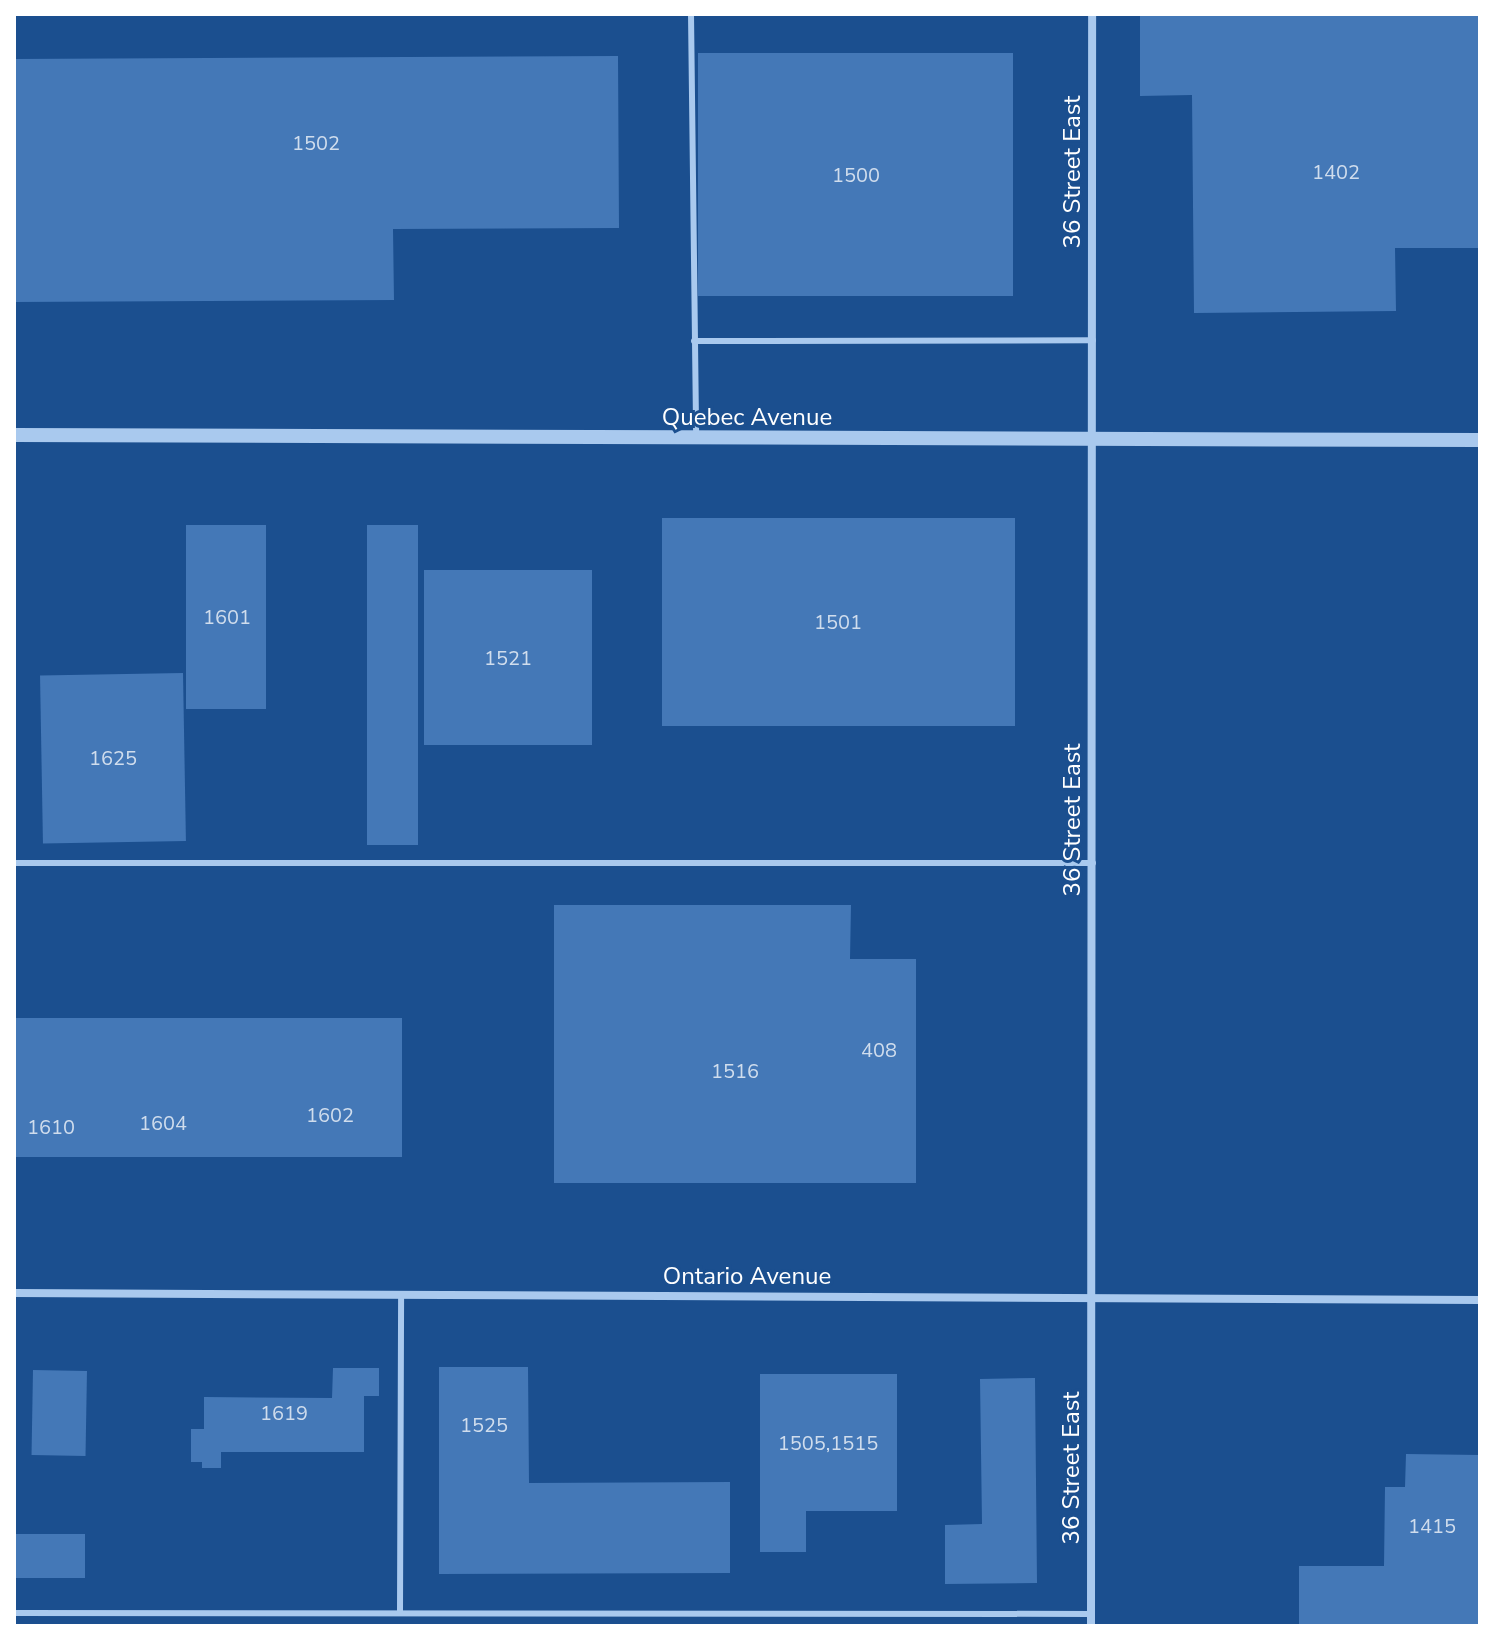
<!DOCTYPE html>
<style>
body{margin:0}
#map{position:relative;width:1494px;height:1640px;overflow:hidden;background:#1b4f8f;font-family:"Nunito Sans",sans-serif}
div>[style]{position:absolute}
.building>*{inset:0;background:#4478b7;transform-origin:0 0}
.service>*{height:6px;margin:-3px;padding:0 3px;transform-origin:3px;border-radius:3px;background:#a9c9ee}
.minor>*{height:8px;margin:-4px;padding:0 4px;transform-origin:4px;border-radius:4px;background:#a9c9ee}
.tertiary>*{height:14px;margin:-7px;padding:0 7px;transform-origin:7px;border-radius:7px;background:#a9c9ee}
span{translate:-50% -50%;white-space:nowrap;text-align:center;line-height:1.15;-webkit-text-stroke:6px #1b4f8f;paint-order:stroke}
.number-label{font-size:20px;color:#d0dded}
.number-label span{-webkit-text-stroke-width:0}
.street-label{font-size:24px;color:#fff}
.frame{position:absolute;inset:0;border:16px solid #fff;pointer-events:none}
</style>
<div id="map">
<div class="building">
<div style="clip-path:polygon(1140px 14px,1480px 14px,1480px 248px,1395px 248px,1396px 311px,1194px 313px,1192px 95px,1140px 96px)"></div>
<div style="left:1013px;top:53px;width:243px;height:315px;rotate:90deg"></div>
<div style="clip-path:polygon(618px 56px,619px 228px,393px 229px,394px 300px,14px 302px,14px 59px)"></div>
<div style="left:662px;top:518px;width:353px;height:208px"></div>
<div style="left:186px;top:525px;width:80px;height:184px"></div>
<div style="left:367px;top:525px;width:51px;height:320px"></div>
<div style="left:592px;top:570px;width:175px;height:168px;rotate:90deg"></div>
<div style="left:183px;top:673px;width:168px;height:143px;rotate:89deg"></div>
<div style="clip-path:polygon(554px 905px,851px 905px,850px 959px,916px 959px,916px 1183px,554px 1183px)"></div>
<div style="left:402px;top:1018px;width:139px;height:388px;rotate:90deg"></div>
<div style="clip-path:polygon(439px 1367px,528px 1367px,529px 1483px,730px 1482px,730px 1573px,439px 1574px)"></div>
<div style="clip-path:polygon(333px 1368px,379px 1368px,379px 1396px,364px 1396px,364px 1452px,221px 1452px,221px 1468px,202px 1468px,202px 1462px,191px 1462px,191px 1429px,204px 1429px,204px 1397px,332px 1398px)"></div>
<div style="left:33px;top:1370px;width:54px;height:85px;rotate:1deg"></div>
<div style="clip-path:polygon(760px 1374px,897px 1374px,897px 1511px,806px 1511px,806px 1552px,760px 1552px)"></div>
<div style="clip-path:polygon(1035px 1378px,1037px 1583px,945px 1584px,945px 1525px,982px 1524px,980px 1379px)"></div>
<div style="clip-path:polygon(1406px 1454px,1480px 1455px,1480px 1626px,1299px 1626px,1299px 1566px,1384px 1566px,1385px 1487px,1405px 1487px)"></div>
<div style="left:14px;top:1534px;width:71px;height:44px"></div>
</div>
<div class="service">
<div style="left:691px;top:14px;width:422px;rotate:89.3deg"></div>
<div style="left:694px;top:341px;width:399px;rotate:-0.1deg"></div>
<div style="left:14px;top:863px;width:1079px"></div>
<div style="left:400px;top:1612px;width:318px;rotate:-89.8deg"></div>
<div style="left:14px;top:1613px;width:1077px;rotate:0.05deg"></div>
</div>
<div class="minor">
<div style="left:14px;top:1293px;width:1466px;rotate:0.27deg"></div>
<div style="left:1091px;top:1626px;width:1612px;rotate:-89.96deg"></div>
</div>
<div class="tertiary">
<div style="left:14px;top:435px;width:1466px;rotate:0.2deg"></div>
</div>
<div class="number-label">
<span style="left:316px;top:143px">1502</span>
<span style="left:1336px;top:172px">1402</span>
<span style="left:856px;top:175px">1500</span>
<span style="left:227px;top:617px">1601</span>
<span style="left:838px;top:622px">1501</span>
<span style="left:508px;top:658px">1521</span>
<span style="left:113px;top:758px">1625</span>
<span style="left:879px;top:1050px">408</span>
<span style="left:735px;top:1071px">1516</span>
<span style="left:330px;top:1115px">1602</span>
<span style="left:163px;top:1123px">1604</span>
<span style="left:51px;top:1127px">1610</span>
<span style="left:284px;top:1413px">1619</span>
<span style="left:484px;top:1425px">1525</span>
<span style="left:828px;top:1443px">1505,1515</span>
<span style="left:1432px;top:1526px">1415</span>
</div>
<div class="street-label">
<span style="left:1073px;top:172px;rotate:-90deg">36 Street East</span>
<span style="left:747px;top:418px">Quebec Avenue</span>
<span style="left:1073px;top:820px;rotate:-90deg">36 Street East</span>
<span style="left:747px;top:1277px">Ontario Avenue</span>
<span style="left:1072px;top:1468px;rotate:-90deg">36 Street East</span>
</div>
<div class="frame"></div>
</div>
